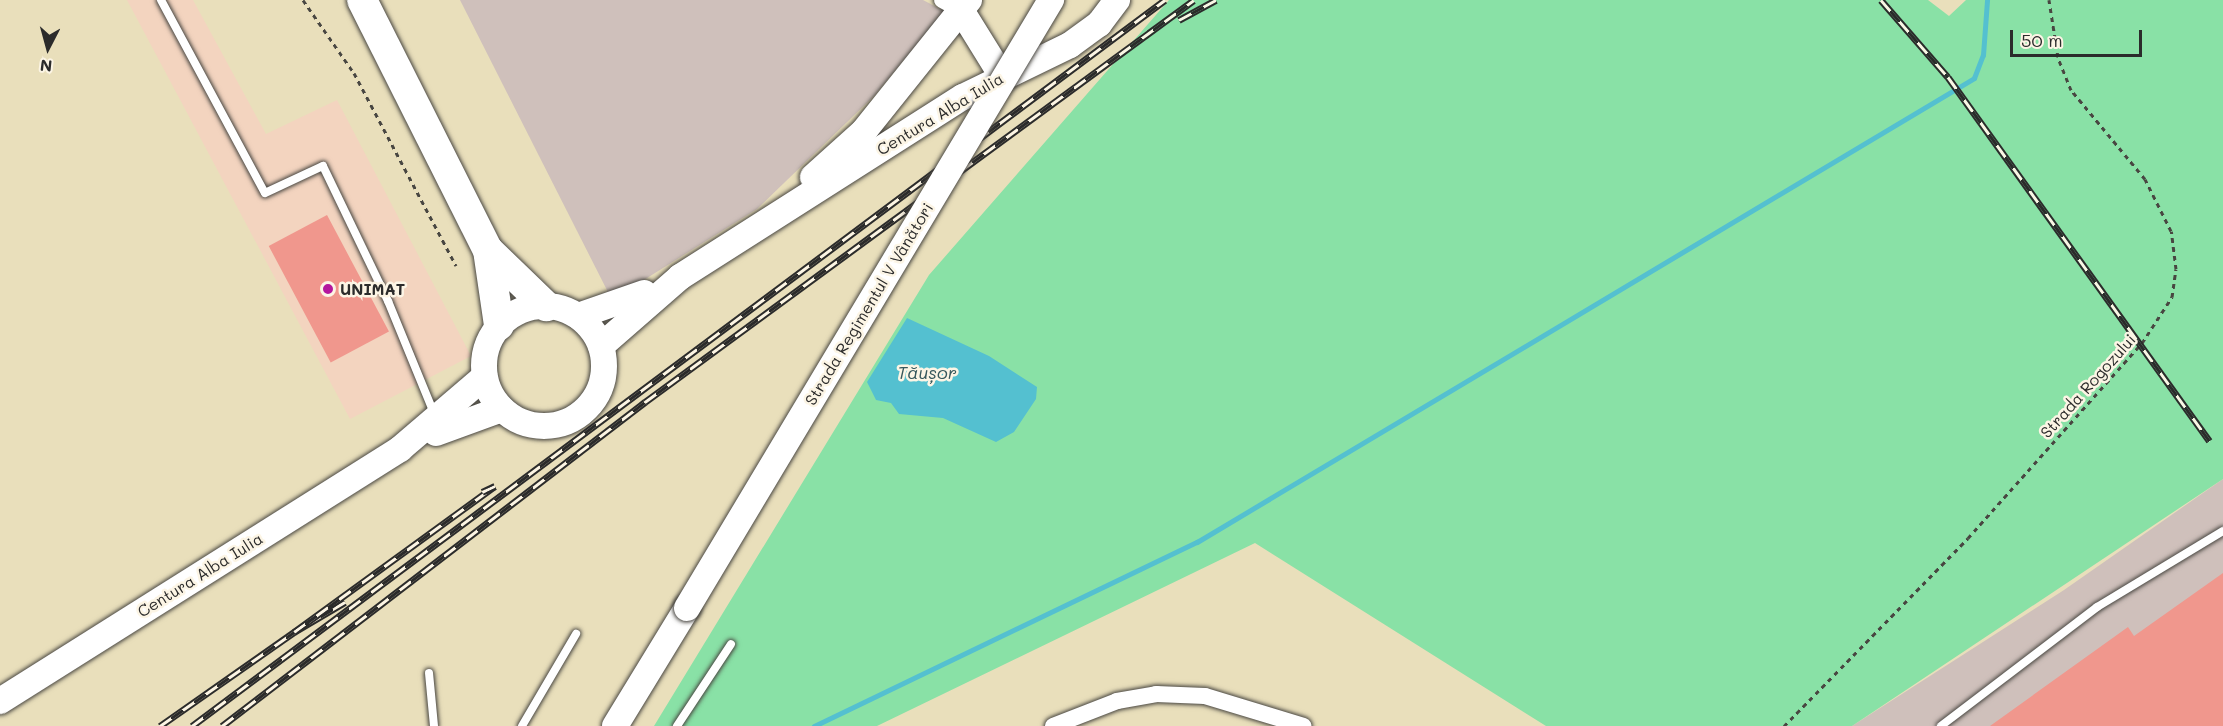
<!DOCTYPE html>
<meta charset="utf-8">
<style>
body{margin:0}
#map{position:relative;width:2223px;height:726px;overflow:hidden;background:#e9dfbb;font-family:Mali,sans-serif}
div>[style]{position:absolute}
.built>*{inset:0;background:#f3d4bf}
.industrial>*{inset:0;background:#cfc0bb}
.green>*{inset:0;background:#89e1a6}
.water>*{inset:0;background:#54c0d0}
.stream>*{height:5px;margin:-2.5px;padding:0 2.5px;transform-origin:2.5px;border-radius:2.5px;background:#54c0d0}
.building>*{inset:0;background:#f0978d;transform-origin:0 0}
.path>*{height:3px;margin-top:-1.5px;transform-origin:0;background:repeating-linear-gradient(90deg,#484641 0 4.5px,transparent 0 9px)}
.roads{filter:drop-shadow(0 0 2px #484641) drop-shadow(0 0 2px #484641)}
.lane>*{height:8px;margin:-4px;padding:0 4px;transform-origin:4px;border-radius:4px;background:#fff}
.street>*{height:16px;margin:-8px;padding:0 8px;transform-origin:8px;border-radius:8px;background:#fff}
.primary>*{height:26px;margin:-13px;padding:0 13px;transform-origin:13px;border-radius:13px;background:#fff}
.primary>.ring{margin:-13px;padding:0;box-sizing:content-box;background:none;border:26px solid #fff;border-radius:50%}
.highway>*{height:30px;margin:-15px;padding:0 15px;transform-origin:15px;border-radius:15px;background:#fff}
.rail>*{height:7px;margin-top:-3.5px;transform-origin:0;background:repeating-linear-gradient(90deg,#fcf5e5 0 14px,#2b2b2b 0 28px);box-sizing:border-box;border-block:2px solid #2b2b2b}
.bridges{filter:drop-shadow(0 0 2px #484641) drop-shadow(0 0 2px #484641)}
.primary-bridge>*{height:26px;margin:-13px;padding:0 13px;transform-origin:13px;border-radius:13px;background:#fff}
.dots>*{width:16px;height:16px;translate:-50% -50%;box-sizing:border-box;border:3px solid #fcf5e5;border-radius:50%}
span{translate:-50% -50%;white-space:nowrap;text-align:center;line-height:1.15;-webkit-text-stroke:5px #fcf5e5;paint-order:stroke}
.street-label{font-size:16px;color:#2b2b2b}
.poi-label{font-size:16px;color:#2b2b2b;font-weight:700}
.left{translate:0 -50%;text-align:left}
.water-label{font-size:18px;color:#37585d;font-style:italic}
.north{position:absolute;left:18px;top:18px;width:60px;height:60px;-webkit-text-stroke:4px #fcf5e5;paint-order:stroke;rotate:186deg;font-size:16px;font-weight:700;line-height:24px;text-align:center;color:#2b2b2b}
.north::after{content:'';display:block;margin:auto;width:21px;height:27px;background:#2b2b2b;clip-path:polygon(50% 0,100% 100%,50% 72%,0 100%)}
.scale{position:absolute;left:2010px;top:30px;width:132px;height:27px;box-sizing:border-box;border:3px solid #2b2b2b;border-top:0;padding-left:8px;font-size:18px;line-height:21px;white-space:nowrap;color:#2b2b2b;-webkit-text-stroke:4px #fcf5e5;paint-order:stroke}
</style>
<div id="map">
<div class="built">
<div style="clip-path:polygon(127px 0,193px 0,266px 134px,337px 100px,471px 356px,350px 419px)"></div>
</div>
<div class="industrial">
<div style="clip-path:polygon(460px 0,923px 0,944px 11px,874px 96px,757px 209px,612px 300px)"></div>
<div style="clip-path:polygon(2223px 479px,2223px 726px,1852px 726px,2064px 590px)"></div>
</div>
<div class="green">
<div style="clip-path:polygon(1169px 0,1928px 0,1949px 16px,1966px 0,2223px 0,2223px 479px,1852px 726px,1546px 726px,1255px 543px,877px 726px,654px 726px,929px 275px)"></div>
</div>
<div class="water">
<div style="clip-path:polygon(907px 318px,989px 356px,1037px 387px,1036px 399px,1014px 432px,996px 442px,943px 418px,899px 414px,891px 403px,876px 400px,867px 382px)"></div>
</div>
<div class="stream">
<div style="left:814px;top:726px;width:425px;rotate:-25.7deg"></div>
<div style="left:1197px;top:542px;width:905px;rotate:-30.84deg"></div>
<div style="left:1974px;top:78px;width:25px;rotate:-69deg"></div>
<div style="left:1983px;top:55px;width:55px;rotate:-85.8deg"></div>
</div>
<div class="building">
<div style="left:327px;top:215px;width:132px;height:66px;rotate:62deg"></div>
<div style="clip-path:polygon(2223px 573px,2223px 726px,1990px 726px,2128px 627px,2134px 636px)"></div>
</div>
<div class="path">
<div style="left:303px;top:0;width:89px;rotate:55.1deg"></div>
<div style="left:354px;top:73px;width:218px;rotate:62.1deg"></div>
<div style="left:1784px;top:726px;width:263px;rotate:-45.6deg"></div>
<div style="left:1968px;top:538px;width:261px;rotate:-48.3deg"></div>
<div style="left:2142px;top:343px;width:55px;rotate:-56.9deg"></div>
<div style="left:2172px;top:297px;width:28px;rotate:-82deg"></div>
<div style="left:2176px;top:269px;width:38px;rotate:-97deg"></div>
<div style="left:2171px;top:231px;width:58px;rotate:-116.6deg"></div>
<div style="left:2145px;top:179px;width:116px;rotate:-129.7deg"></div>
<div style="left:2071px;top:90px;width:35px;rotate:-112deg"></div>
<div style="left:2058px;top:57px;width:58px;rotate:-99deg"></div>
</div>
<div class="roads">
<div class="lane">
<div style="left:161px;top:0;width:219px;rotate:61.7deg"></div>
<div style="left:265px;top:193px;width:64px;rotate:-25deg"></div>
<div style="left:323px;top:166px;width:150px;rotate:64.3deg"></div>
<div style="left:388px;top:301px;width:121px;rotate:67.7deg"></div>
<div style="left:429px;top:673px;width:53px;rotate:84.6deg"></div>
<div style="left:522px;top:726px;width:107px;rotate:-59.6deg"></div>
<div style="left:677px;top:726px;width:98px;rotate:-56.6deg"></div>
<div style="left:1941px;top:726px;width:196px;rotate:-37.3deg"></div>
<div style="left:2097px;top:607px;width:147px;rotate:-31.1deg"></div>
</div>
<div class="street">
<div style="left:942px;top:0;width:21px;rotate:28deg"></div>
<div style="left:1053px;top:726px;width:69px;rotate:-21.3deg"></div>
<div style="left:1117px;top:701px;width:40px;rotate:-10deg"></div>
<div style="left:1156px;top:694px;width:49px;rotate:2.3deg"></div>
<div style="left:1205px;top:696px;width:103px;rotate:16.9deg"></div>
</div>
<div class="primary">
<div style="left:961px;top:10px;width:78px;rotate:58.2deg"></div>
<div style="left:813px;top:177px;width:69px;rotate:-42deg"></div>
<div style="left:864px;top:131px;width:168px;rotate:-51.3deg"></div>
<div class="ring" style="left:484px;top:306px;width:94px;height:94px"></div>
<div style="left:578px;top:316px;width:70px;rotate:-19.2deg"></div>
<div style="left:601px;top:346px;width:105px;rotate:-41.1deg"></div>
<div style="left:680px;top:277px;width:335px;rotate:-32.5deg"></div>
<div style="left:963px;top:97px;width:119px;rotate:-25.9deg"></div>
<div style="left:1070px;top:45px;width:36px;rotate:-36deg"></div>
<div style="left:1099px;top:24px;width:30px;rotate:-53deg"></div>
<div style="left:436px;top:433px;width:70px;rotate:-20deg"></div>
<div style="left:0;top:701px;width:473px;rotate:-32.2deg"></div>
<div style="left:400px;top:449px;width:111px;rotate:-40.6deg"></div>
<div style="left:615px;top:726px;width:138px;rotate:-58.6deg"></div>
</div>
<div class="highway">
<div style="left:362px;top:0;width:280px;rotate:63.3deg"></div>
<div style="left:488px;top:250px;width:81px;rotate:44deg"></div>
<div style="left:488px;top:250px;width:76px;rotate:81.7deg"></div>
</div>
</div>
<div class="rail">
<div style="left:1881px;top:0;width:102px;rotate:49deg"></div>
<div style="left:1948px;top:77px;width:448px;rotate:54.3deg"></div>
<div style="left:1179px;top:20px;width:42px;rotate:-28.4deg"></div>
<div style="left:345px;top:602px;width:59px;rotate:149.5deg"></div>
<div style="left:294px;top:632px;width:248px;rotate:-36deg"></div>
<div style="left:495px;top:486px;width:14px;rotate:155deg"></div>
<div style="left:160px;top:726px;width:164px;rotate:-35deg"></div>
<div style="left:192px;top:726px;width:1214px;rotate:-36.73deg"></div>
<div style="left:222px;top:726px;width:533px;rotate:-37.45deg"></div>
<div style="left:645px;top:402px;width:680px;rotate:-36.21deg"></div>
</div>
<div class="bridges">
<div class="primary-bridge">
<div style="left:687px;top:608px;width:709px;rotate:-59.09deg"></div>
</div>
</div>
<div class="dots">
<div style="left:328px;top:289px;background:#b5179e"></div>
</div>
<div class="street-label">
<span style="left:940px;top:114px;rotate:-31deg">Centura Alba Iulia</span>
<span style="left:869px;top:304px;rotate:-59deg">Strada Regimentul V Vânători</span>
<span style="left:2088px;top:386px;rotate:-48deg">Strada Rogozului</span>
<span style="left:200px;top:575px;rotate:-32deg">Centura Alba Iulia</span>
</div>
<div class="poi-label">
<span class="left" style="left:340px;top:289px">UNIMAT</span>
</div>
<div class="water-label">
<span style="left:927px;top:372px">Tăușor</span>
</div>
<div class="north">N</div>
<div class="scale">50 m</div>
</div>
